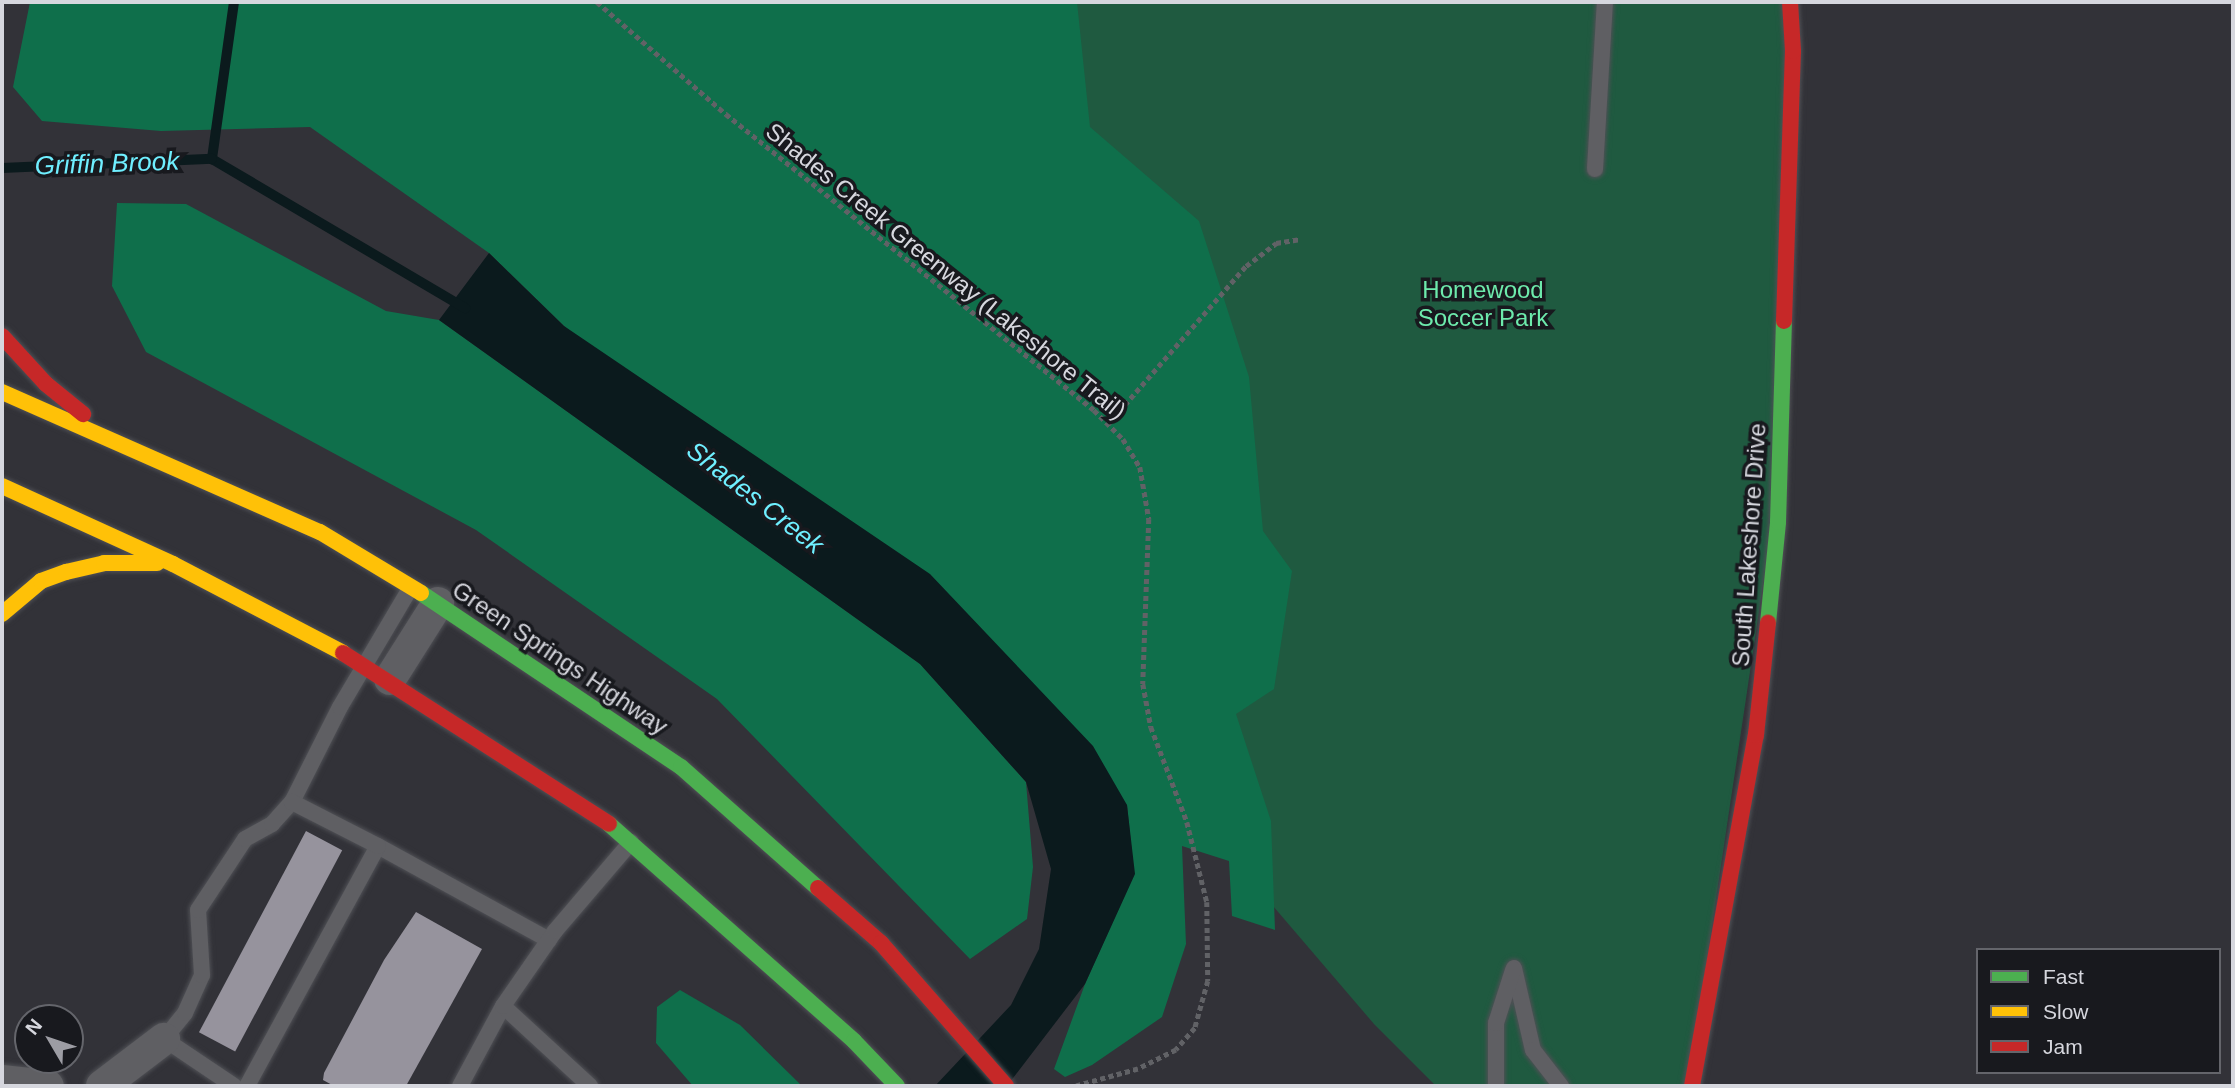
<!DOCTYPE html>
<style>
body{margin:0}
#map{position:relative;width:2235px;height:1088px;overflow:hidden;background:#323238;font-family:Arial,sans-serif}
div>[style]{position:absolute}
.green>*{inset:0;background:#1f5a40}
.forest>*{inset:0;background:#0f6f4b}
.water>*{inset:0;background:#0b1a1d}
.stream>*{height:10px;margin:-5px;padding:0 5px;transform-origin:5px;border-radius:5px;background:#0b1a1d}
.building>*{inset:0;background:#96939d;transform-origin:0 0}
.path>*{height:4.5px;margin-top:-2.25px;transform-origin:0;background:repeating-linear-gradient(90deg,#616266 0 5px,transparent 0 8.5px)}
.roads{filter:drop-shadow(0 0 2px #4f5055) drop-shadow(0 0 2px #4f5055)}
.lane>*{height:16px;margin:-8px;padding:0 8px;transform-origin:8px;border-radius:8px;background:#5f5f63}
.street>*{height:32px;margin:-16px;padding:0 16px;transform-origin:16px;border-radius:16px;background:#5f5f63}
.fast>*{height:16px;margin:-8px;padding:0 8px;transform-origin:8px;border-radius:8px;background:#4caf50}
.slow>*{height:16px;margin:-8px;padding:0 8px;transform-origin:8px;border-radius:8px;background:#ffc107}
.jam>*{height:16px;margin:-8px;padding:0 8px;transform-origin:8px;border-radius:8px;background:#c62828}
span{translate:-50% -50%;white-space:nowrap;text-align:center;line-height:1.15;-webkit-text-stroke:7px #18191e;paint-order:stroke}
.street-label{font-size:24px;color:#d6d7de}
.park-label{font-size:24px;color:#6deaac}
.water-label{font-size:26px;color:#6fefff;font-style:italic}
.frame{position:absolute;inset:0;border:4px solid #d6d7de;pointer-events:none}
.legend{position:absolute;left:1976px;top:948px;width:245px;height:126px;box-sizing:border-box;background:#18191e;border:2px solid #64656b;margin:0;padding:9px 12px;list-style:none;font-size:21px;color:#d6d7de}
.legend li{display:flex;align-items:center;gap:14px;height:35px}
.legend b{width:35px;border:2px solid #64656b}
.north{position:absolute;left:14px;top:1004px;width:70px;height:70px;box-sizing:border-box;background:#18191e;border:2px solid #64656b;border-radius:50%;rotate:309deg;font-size:19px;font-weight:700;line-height:28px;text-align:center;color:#d6d7de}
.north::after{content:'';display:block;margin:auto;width:24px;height:32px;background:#9d9da4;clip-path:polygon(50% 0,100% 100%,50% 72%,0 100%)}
</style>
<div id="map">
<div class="green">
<div style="clip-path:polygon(1007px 2px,1788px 2px,1780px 471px,1688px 1086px,1436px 1086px,1374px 1024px,1273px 906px)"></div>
</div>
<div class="forest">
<div style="clip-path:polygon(30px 2px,1077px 2px,1090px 127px,1199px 221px,1249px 377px,1263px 531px,1292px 571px,1274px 689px,1236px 714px,1271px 821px,1275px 930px,1232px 916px,1229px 861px,1182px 846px,1186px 944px,1162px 1017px,1092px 1065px,1065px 1077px,1054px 1069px,1085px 984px,1134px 874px,1127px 805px,564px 326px,489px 253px,310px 127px,161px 131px,42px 121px,13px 87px)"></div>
<div style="clip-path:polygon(117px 203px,186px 204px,386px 311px,439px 320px,920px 664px,1026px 782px,1033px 867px,1027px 919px,970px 959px,717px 699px,476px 530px,146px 352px,112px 286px)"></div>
<div style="clip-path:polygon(680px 990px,740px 1025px,802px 1086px,693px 1086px,656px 1043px,657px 1007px)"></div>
</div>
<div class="water">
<div style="clip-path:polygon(489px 253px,564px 326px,930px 574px,1093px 746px,1127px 805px,1135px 874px,1085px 984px,1007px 1086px,935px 1086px,1011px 1005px,1039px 949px,1051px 869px,1026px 782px,920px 664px,439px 320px)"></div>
</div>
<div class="stream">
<div style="left:234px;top:2px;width:159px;rotate:98deg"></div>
<div style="left:212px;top:159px;width:294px;rotate:30.5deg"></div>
<div style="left:2px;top:168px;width:210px;rotate:-2.5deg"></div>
</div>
<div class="building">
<div style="left:306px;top:831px;width:41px;height:228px;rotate:28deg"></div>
<div style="clip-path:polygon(416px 912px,482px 949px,406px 1086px,334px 1086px,323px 1080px,324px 1073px,384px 960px)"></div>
</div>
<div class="path">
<div style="left:597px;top:2px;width:171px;rotate:41deg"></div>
<div style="left:726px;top:114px;width:472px;rotate:38.8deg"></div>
<div style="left:1094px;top:410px;width:41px;rotate:45deg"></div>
<div style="left:1123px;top:439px;width:33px;rotate:59deg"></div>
<div style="left:1140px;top:467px;width:53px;rotate:80.2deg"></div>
<div style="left:1149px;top:519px;width:165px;rotate:92.1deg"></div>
<div style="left:1143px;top:684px;width:44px;rotate:79.5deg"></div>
<div style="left:1151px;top:727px;width:102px;rotate:69.2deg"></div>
<div style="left:1187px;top:822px;width:82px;rotate:76deg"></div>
<div style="left:1207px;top:902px;width:79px;rotate:89.3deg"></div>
<div style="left:1208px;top:981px;width:49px;rotate:105.5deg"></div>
<div style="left:1195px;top:1028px;width:29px;rotate:131deg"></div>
<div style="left:1176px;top:1050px;width:42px;rotate:153.4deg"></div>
<div style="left:1138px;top:1069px;width:64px;rotate:164.7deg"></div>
<div style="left:1108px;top:424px;width:210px;rotate:-48.9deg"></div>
<div style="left:1246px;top:266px;width:38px;rotate:-37deg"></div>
<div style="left:1276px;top:243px;width:25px;rotate:-9deg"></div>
</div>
<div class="roads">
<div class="lane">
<div style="left:1595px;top:169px;width:167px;rotate:-86.6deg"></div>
<div style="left:378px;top:846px;width:195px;rotate:28.8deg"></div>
<div style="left:1514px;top:968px;width:84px;rotate:77deg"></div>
<div style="left:1533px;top:1050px;width:46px;rotate:52.1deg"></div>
<div style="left:234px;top:1086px;width:84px;rotate:-146.1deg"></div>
<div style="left:164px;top:1039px;width:33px;rotate:-51deg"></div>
<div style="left:185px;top:1013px;width:42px;rotate:-65.9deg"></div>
<div style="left:202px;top:975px;width:65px;rotate:-93.5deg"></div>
<div style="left:198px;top:910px;width:85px;rotate:-56.5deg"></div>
<div style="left:245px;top:839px;width:31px;rotate:-29deg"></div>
<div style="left:272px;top:824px;width:30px;rotate:-48deg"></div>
<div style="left:292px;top:802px;width:106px;rotate:-63.2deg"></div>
<div style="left:340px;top:707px;width:139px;rotate:-59.4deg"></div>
<div style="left:247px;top:1086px;width:273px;rotate:-61.4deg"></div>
<div style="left:378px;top:846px;width:97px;rotate:-152.9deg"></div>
<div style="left:460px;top:1086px;width:91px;rotate:-61.7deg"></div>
<div style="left:590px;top:1086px;width:118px;rotate:-137.4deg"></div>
<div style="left:503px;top:1006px;width:91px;rotate:-55.3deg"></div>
<div style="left:555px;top:931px;width:117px;rotate:-49.5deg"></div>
<div style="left:1496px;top:1086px;width:63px;rotate:-90deg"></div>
<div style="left:1496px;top:1023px;width:56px;rotate:-72.2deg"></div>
</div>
<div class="street">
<div style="left:390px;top:679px;width:90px;rotate:-57.7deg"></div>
<div style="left:2px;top:1081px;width:46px;rotate:6.2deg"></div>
<div style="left:102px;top:1086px;width:78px;rotate:-37.2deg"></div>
</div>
<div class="fast">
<div style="left:421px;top:593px;width:313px;rotate:33.8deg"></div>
<div style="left:681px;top:767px;width:183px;rotate:41.5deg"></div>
<div style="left:1768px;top:623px;width:101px;rotate:-84.3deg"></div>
<div style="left:1778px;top:522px;width:201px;rotate:-88.3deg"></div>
<div style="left:609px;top:824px;width:327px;rotate:41.5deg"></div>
<div style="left:854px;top:1041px;width:62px;rotate:46.3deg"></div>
</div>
<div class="slow">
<div style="left:2px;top:392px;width:347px;rotate:23.8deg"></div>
<div style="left:320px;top:532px;width:118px;rotate:31.1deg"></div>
<div style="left:2px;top:486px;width:188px;rotate:24.5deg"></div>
<div style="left:173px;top:564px;width:192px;rotate:27.6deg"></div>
<div style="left:2px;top:614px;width:51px;rotate:-40.2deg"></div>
<div style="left:41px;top:581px;width:27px;rotate:-20deg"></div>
<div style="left:66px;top:572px;width:39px;rotate:-13deg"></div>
<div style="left:104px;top:563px;width:53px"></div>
</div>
<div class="jam">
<div style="left:1784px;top:321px;width:270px;rotate:-88.1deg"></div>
<div style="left:1793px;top:51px;width:49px;rotate:-93.5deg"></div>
<div style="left:2px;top:336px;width:65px;rotate:47.5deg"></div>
<div style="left:46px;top:384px;width:48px;rotate:39deg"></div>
<div style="left:343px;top:653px;width:316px;rotate:32.7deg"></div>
<div style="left:818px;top:888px;width:84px;rotate:41.1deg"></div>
<div style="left:881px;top:943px;width:190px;rotate:48.8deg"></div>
<div style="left:1692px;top:1086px;width:357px;rotate:-79.7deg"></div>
<div style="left:1756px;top:735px;width:113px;rotate:-83.9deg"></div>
</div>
</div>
<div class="street-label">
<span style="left:946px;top:271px;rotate:39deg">Shades Creek Greenway (Lakeshore Trail)</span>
<span style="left:1749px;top:545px;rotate:-86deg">South Lakeshore Drive</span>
<span style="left:560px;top:658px;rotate:34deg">Green Springs Highway</span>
</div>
<div class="park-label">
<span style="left:1483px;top:304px">Homewood<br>Soccer Park</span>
</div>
<div class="water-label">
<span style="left:107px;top:164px;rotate:-2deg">Griffin Brook</span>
<span style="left:755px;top:498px;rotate:38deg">Shades Creek</span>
</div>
<div class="frame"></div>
<ul class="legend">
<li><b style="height:9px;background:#4caf50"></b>Fast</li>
<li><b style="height:9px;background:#ffc107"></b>Slow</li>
<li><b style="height:9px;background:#c62828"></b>Jam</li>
</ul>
<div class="north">N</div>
</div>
